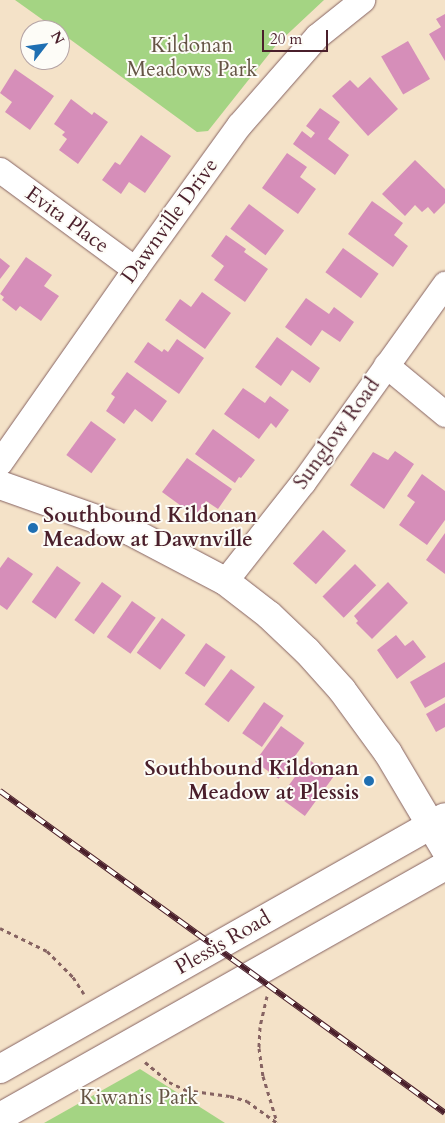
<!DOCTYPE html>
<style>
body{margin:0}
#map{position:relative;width:445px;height:1123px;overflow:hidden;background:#f4e2c8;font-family:Cardo,serif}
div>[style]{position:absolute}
.green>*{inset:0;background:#a4d483}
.building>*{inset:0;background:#d68eb9;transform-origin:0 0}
.path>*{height:3px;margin-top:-1.5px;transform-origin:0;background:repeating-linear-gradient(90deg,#866362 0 4px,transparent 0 8px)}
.roads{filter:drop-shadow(0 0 1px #866362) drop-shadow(0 0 1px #866362)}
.minor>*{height:25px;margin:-12.5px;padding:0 12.5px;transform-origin:12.5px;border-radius:12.5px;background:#fff}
.tertiary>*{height:28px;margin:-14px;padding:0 14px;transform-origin:14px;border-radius:14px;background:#fff}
.secondary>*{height:28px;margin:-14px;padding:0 14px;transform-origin:14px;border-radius:14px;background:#fff}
.rail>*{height:5.5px;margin-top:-2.75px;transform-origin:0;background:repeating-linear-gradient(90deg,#fdfcf7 0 11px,#4a1f2b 0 22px);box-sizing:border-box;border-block:1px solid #4a1f2b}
.dots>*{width:14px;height:14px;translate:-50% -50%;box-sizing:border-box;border:2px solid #fdfcf7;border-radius:50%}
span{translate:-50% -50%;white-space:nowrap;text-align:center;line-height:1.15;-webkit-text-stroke:4px #fdfcf7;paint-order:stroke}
.park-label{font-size:21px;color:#655545}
.street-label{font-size:21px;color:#4a1f2b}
.poi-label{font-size:21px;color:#4a1f2b;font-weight:700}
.left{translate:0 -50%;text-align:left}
.right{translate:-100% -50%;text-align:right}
.north{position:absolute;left:20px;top:20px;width:50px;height:50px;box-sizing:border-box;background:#fdfcf7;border:1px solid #b5a4a5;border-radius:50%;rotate:60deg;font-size:14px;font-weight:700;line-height:20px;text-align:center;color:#4a1f2b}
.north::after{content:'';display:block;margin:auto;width:18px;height:22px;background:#1f6fb2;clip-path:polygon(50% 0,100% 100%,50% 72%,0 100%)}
.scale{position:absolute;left:262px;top:30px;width:66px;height:22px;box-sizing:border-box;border:2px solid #4a1f2b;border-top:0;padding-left:6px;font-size:15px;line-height:18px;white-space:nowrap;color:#4a1f2b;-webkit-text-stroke:4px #fdfcf7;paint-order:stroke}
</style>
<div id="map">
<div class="green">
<div style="clip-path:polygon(15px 0,324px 0,277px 44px,208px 131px,197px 132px,60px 32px,60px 30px,57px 30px)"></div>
<div style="clip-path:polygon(140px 1069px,225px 1123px,44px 1123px)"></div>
</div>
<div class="building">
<div style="clip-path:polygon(445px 14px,445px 61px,429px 34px,441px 27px,436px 19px)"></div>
<div style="left:408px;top:41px;width:44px;height:31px;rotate:60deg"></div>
<div style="clip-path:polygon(15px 69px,54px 96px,30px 130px,5px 112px,12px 102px,0 93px)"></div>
<div style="clip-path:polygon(370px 77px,398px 109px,368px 136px,332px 96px,350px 80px,358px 88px)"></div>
<div style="clip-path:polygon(71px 99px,92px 115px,94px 112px,108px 122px,78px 164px,59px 150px,67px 139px,62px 135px,65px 132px,54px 124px)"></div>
<div style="clip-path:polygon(320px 108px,340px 122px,328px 139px,349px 155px,335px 175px,293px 144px,302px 131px,311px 138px,315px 133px,306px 126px)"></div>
<div style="clip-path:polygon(141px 135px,171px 156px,145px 193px,129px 182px,121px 194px,102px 180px,115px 162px,120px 165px)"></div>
<div style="clip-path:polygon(287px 153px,307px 167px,300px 177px,316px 189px,298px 214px,262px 188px)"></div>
<div style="clip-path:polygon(415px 160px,445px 189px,445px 203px,434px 214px,428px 207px,422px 212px,415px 205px,405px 216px,382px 194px)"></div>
<div style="clip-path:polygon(372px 201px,403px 223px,394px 235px,408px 246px,393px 267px,348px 234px)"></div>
<div style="left:249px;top:204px;width:44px;height:31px;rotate:37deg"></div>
<div style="clip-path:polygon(226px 235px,246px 249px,244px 252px,268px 269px,245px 302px,214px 280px,224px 266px,211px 256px)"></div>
<div style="left:343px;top:248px;width:44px;height:30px;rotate:36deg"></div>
<div style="clip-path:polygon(26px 257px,52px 275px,44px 286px,59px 296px,41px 321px,20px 306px,16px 311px,2px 300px,4px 297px,0 294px)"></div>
<div style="clip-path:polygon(0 258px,10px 266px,0 279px)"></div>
<div style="clip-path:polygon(202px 292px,231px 313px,205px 349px,165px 320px,180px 299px,191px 307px)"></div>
<div style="clip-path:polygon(306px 298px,329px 314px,334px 307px,354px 322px,340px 342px,322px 330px,311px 346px,285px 327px)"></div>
<div style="clip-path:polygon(277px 337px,320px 368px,310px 383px,292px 370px,281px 386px,255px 367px)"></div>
<div style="clip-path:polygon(177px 339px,204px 358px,179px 394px,134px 362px,148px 342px,162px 352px,164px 349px,168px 352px)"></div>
<div style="clip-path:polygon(127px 372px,167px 401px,152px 422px,135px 409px,124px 424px,106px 411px,115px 397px,111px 394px)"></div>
<div style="clip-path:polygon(243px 388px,265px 403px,270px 396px,289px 410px,276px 428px,271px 423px,259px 439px,224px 414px)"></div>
<div style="left:91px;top:421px;width:31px;height:42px;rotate:36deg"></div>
<div style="clip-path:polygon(213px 429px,255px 460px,241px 478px,239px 477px,235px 483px,195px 454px)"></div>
<div style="clip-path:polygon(395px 451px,414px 464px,384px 509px,350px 485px,373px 452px,388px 460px)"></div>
<div style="clip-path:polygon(187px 458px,232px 489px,218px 509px,206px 501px,195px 516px,162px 492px)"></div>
<div style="clip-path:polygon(422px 474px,445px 491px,445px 520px,427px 545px,399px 525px,415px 502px,407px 496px)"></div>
<div style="left:323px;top:530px;width:31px;height:45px;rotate:42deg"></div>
<div style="clip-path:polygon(445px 533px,445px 574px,426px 560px)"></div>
<div style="clip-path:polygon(8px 557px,33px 574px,7px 610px,0 605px,0 568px)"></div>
<div style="left:355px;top:564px;width:30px;height:46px;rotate:45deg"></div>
<div style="left:57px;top:566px;width:29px;height:44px;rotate:35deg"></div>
<div style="left:102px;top:582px;width:24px;height:47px;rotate:36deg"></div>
<div style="clip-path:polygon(388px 582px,408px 603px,372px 639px,356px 623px,358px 621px,354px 616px)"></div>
<div style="left:132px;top:601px;width:29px;height:44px;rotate:35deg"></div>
<div style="left:162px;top:618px;width:29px;height:43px;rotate:36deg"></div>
<div style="clip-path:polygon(396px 635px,405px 646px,413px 640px,426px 657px,397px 679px,377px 650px)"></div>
<div style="left:206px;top:643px;width:24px;height:37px;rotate:35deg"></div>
<div style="clip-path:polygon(445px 662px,445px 697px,425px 708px,410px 682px)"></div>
<div style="left:231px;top:669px;width:30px;height:44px;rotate:37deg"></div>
<div style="left:264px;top:702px;width:24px;height:38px;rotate:35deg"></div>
<div style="clip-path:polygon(445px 703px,445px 727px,436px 732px,426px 714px)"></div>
<div style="left:281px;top:726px;width:29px;height:44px;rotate:36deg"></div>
<div style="left:308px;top:759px;width:31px;height:48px;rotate:36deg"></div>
</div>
<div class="path">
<div style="left:0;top:928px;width:52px;rotate:26.1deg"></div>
<div style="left:47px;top:951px;width:37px;rotate:45deg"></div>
<div style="left:73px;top:977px;width:20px;rotate:57deg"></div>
<div style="left:267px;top:996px;width:32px;rotate:103deg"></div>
<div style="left:260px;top:1027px;width:21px;rotate:93deg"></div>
<div style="left:259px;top:1048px;width:28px;rotate:82deg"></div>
<div style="left:263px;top:1076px;width:48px;rotate:73.1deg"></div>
<div style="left:145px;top:1062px;width:31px;rotate:40deg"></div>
<div style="left:169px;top:1082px;width:19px;rotate:25deg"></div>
<div style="left:186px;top:1090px;width:44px;rotate:7.8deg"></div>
<div style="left:230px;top:1096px;width:18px;rotate:16deg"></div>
<div style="left:247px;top:1101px;width:37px;rotate:36deg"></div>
</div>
<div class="roads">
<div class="minor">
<div style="left:0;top:170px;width:167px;rotate:36.3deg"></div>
<div style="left:386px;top:365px;width:77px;rotate:39.7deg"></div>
<div style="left:0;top:462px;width:236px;rotate:-55deg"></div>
<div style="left:135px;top:269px;width:178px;rotate:-54.2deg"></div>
<div style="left:239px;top:125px;width:118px;rotate:-48.8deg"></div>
<div style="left:317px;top:36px;width:58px;rotate:-38.7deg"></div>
<div style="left:225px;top:581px;width:126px;rotate:-51.8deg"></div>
<div style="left:303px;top:482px;width:244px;rotate:-54.4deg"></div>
</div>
<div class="tertiary">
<div style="left:0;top:485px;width:138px;rotate:19.5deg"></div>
<div style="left:130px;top:531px;width:107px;rotate:27.8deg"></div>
<div style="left:225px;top:581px;width:56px;rotate:37.7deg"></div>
<div style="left:269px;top:615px;width:52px;rotate:43.5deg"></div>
<div style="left:307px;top:651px;width:52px;rotate:48.1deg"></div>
<div style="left:342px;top:690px;width:78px;rotate:53.9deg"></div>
<div style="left:388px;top:753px;width:112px;rotate:59.3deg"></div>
</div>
<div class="secondary">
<div style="left:0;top:1069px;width:511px;rotate:-29.52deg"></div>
<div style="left:0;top:1117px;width:511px;rotate:-29.42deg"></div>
</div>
</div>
<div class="rail">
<div style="left:0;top:791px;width:549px;rotate:35.89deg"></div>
</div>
<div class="dots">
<div style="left:33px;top:528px;background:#1f6fb2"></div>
<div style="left:369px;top:781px;background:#1f6fb2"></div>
</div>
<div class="park-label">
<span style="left:192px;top:58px">Kildonan<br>Meadows Park</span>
<span style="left:139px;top:1098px">Kiwanis Park</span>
</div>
<div class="street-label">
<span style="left:67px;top:220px;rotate:36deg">Evita Place</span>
<span style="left:170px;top:221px;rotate:-54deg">Dawnville Drive</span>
<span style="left:337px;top:434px;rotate:-54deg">Sunglow Road</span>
<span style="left:223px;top:943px;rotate:-30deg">Plessis Road</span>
</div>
<div class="poi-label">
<span class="left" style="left:43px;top:528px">Southbound Kildonan<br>Meadow at Dawnville</span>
<span class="right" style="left:359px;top:781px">Southbound Kildonan<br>Meadow at Plessis</span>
</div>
<div class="north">N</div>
<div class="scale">20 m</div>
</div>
